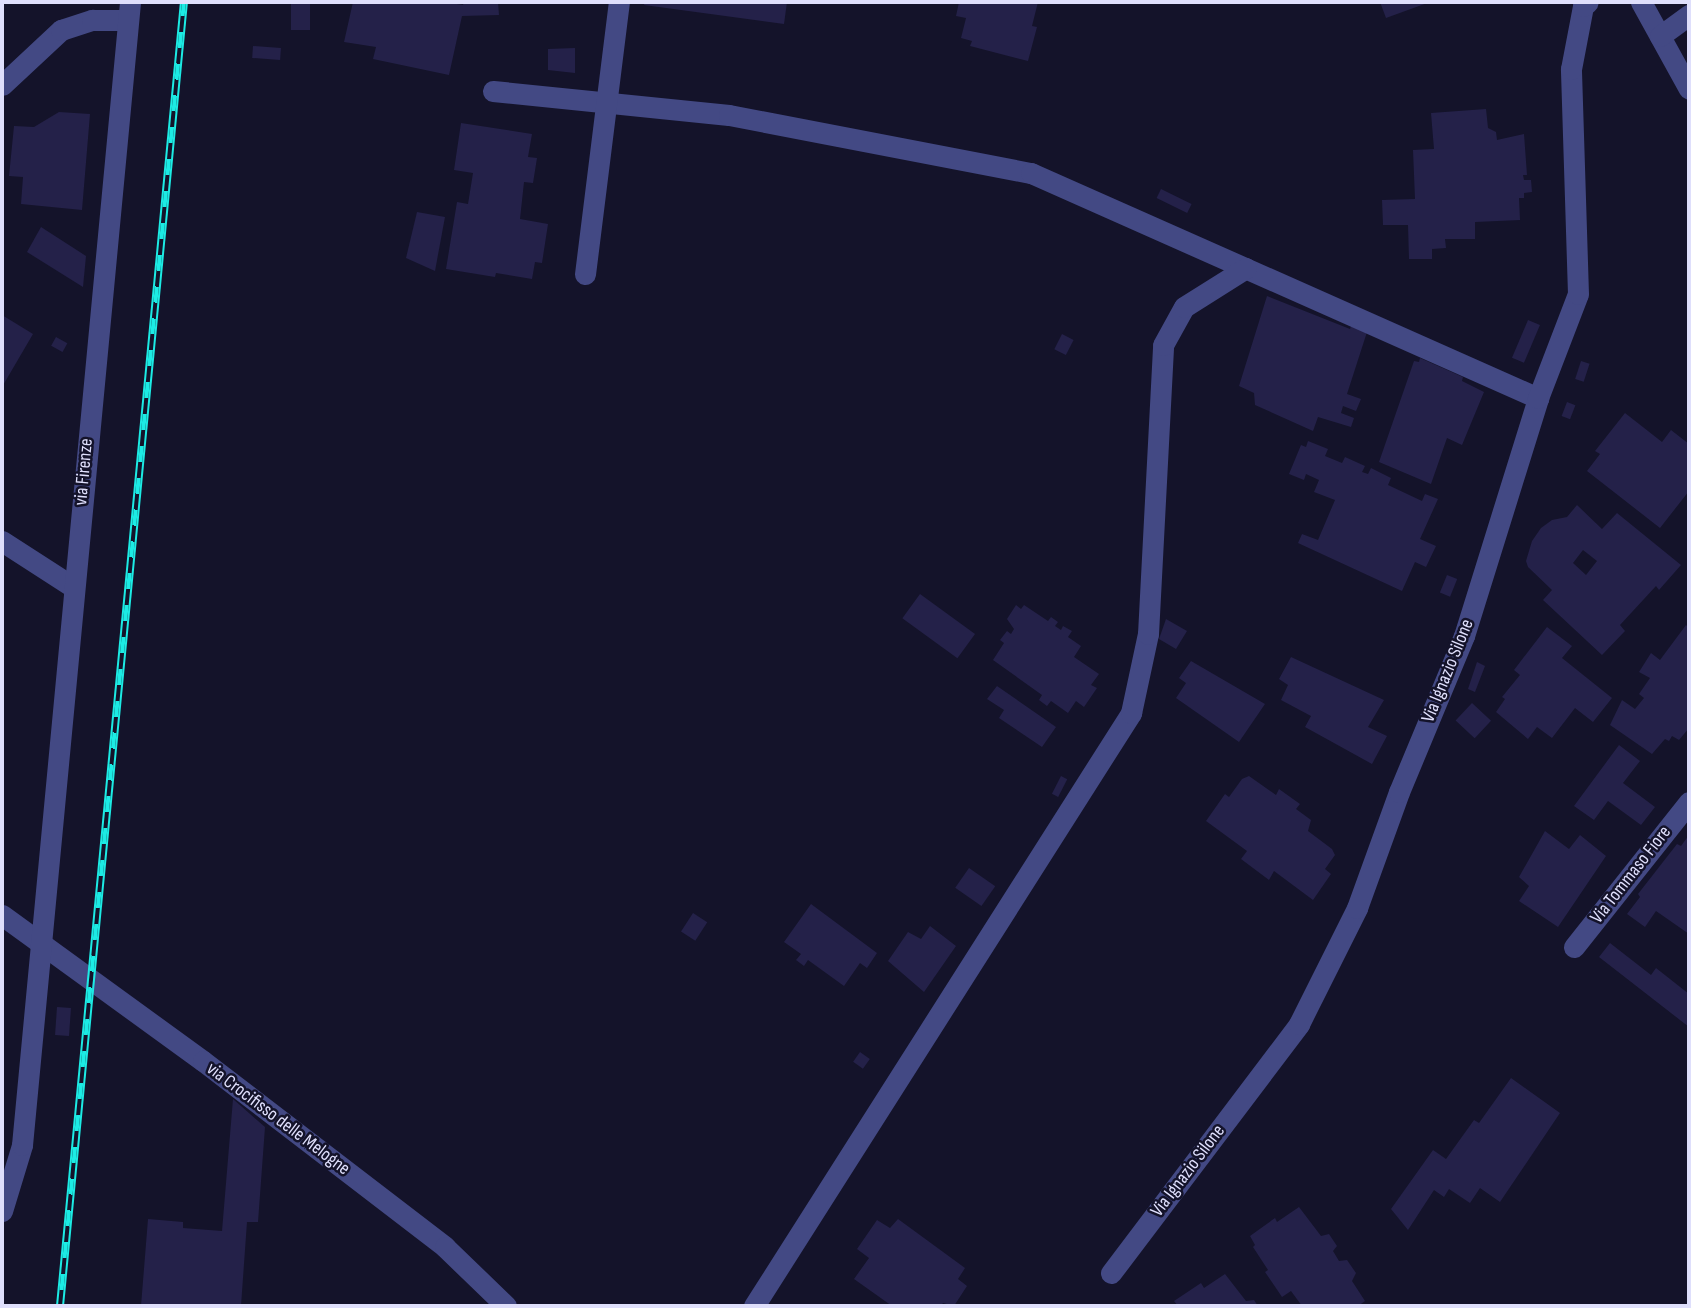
<!DOCTYPE html>
<style>
body{margin:0}
#map{position:relative;width:1691px;height:1308px;overflow:hidden;background:#14132a;font-family:"Sofia Sans Condensed",sans-serif}
div>[style]{position:absolute}
.building>*{inset:0;background:#242149;transform-origin:0 0}
.minor>*{height:21px;margin:-10.5px;padding:0 10.5px;transform-origin:10.5px;border-radius:10.5px;background:#434984}
.rail>*{height:8px;margin-top:-4px;transform-origin:0;background:repeating-linear-gradient(90deg,#14132a 0 16px,#1cebe4 0 32px);box-sizing:border-box;border-block:2px solid #1cebe4}
span{translate:-50% -50%;white-space:nowrap;text-align:center;line-height:1.15;-webkit-text-stroke:5px #14132a;paint-order:stroke}
.street-label{font-size:19px;color:#dfdffc}
.frame{position:absolute;inset:0;border:4px solid #dfdffc;pointer-events:none}
</style>
<div id="map">
<div class="building">
<div style="left:291px;top:2px;width:19px;height:28px"></div>
<div style="clip-path:polygon(353px 2px,444px 2px,463px 5px,464px 2px,498px 2px,499px 15px,462px 16px,449px 75px,373px 59px,376px 47px,344px 42px)"></div>
<div style="clip-path:polygon(645px 2px,787px 2px,784px 24px,644px 5px)"></div>
<div style="clip-path:polygon(959px 2px,1038px 2px,1032px 26px,1037px 27px,1028px 61px,970px 46px,972px 41px,961px 38px,966px 18px,956px 16px)"></div>
<div style="clip-path:polygon(1380px 2px,1430px 2px,1386px 18px)"></div>
<div style="left:253px;top:46px;width:28px;height:12px;rotate:4deg"></div>
<div style="clip-path:polygon(575px 48px,575px 73px,548px 70px,548px 49px)"></div>
<div style="clip-path:polygon(1486px 109px,1488px 128px,1496px 132px,1497px 140px,1524px 134px,1527px 175px,1523px 175px,1524px 180px,1531px 180px,1532px 192px,1524px 193px,1524px 198px,1519px 198px,1520px 220px,1475px 222px,1475px 239px,1445px 239px,1446px 248px,1432px 249px,1432px 259px,1409px 259px,1408px 225px,1383px 225px,1382px 200px,1415px 199px,1413px 150px,1434px 149px,1431px 113px)"></div>
<div style="clip-path:polygon(59px 112px,90px 114px,82px 210px,21px 204px,23px 177px,9px 176px,14px 126px,34px 127px)"></div>
<div style="clip-path:polygon(461px 123px,532px 134px,528px 157px,537px 158px,533px 183px,524px 182px,520px 219px,548px 224px,542px 263px,535px 262px,532px 279px,496px 273px,495px 277px,446px 269px,457px 202px,468px 204px,473px 173px,454px 170px)"></div>
<div style="left:1161px;top:189px;width:34px;height:10px;rotate:26deg"></div>
<div style="clip-path:polygon(417px 212px,445px 217px,435px 271px,406px 258px)"></div>
<div style="clip-path:polygon(41px 227px,86px 256px,83px 287px,27px 252px)"></div>
<div style="clip-path:polygon(1267px 296px,1350px 329px,1351px 326px,1367px 332px,1347px 394px,1361px 399px,1356px 411px,1343px 406px,1341px 413px,1354px 418px,1351px 427px,1318px 417px,1313px 431px,1255px 405px,1254px 393px,1239px 386px)"></div>
<div style="clip-path:polygon(2px 315px,33px 334px,2px 387px)"></div>
<div style="left:1528px;top:320px;width:13px;height:41px;rotate:23deg"></div>
<div style="left:1062px;top:334px;width:13px;height:17px;rotate:27deg"></div>
<div style="left:56px;top:337px;width:13px;height:10px;rotate:29deg"></div>
<div style="clip-path:polygon(1420px 358px,1463px 377px,1462px 381px,1484px 392px,1462px 445px,1447px 438px,1431px 484px,1379px 462px,1414px 361px,1419px 362px)"></div>
<div style="left:1581px;top:361px;width:9px;height:19px;rotate:18deg"></div>
<div style="left:1567px;top:402px;width:9px;height:15px;rotate:21deg"></div>
<div style="clip-path:polygon(1625px 413px,1662px 442px,1671px 430px,1689px 444px,1689px 491px,1660px 528px,1587px 471px,1600px 454px,1595px 451px)"></div>
<div style="clip-path:polygon(1308px 441px,1328px 449px,1325px 456px,1342px 463px,1345px 457px,1365px 466px,1362px 472px,1368px 474px,1371px 468px,1391px 478px,1388px 485px,1422px 501px,1425px 494px,1438px 499px,1420px 539px,1436px 546px,1426px 567px,1415px 562px,1402px 591px,1298px 543px,1302px 534px,1318px 540px,1335px 500px,1314px 492px,1319px 480px,1306px 474px,1304px 480px,1289px 474px,1301px 445px,1306px 447px)"></div>
<div style="clip-path:polygon(evenodd,1577px 505px,1602px 529px,1617px 513px,1681px 565px,1659px 590px,1656px 586px,1620px 625px,1625px 631px,1602px 655px,1543px 600px,1552px 590px,1528px 567px,1526px 561px,1532px 541px,1541px 528px,1552px 520px,1567px 517px,1577px 505px,1583px 550px,1597px 561px,1586px 575px,1573px 563px,1583px 550px)"></div>
<div style="left:1447px;top:575px;width:11px;height:19px;rotate:22deg"></div>
<div style="left:920px;top:594px;width:68px;height:30px;rotate:36deg"></div>
<div style="clip-path:polygon(1016px 605px,1021px 609px,1024px 605px,1048px 621px,1051px 617px,1058px 622px,1055px 626px,1061px 630px,1063px 626px,1072px 631px,1068px 637px,1081px 646px,1074px 657px,1099px 674px,1091px 685px,1097px 688px,1084px 707px,1076px 701px,1068px 713px,1051px 701px,1047px 706px,1039px 700px,1042px 695px,993px 660px,1004px 643px,1000px 640px,1007px 631px,1011px 634px,1014px 629px,1007px 619px)"></div>
<div style="clip-path:polygon(1166px 619px,1187px 631px,1176px 649px,1159px 639px)"></div>
<div style="clip-path:polygon(1686px 625px,1689px 628px,1689px 728px,1679px 740px,1672px 736px,1669px 741px,1665px 739px,1652px 754px,1610px 725px,1622px 700px,1635px 709px,1644px 698px,1639px 694px,1650px 678px,1639px 672px,1651px 653px,1660px 660px)"></div>
<div style="clip-path:polygon(1547px 627px,1572px 646px,1562px 658px,1612px 698px,1593px 722px,1575px 708px,1552px 738px,1537px 727px,1528px 739px,1496px 712px,1505px 699px,1502px 697px,1520px 675px,1514px 670px)"></div>
<div style="clip-path:polygon(1291px 657px,1384px 700px,1368px 727px,1387px 736px,1372px 764px,1305px 727px,1311px 716px,1281px 700px,1288px 685px,1279px 679px)"></div>
<div style="clip-path:polygon(1191px 661px,1265px 704px,1239px 742px,1176px 698px,1186px 683px,1179px 678px)"></div>
<div style="clip-path:polygon(1477px 662px,1485px 666px,1475px 692px,1468px 689px)"></div>
<div style="clip-path:polygon(997px 686px,1056px 727px,1042px 747px,999px 718px,1004px 710px,987px 699px)"></div>
<div style="left:1472px;top:703px;width:26px;height:24px;rotate:43deg"></div>
<div style="clip-path:polygon(1619px 745px,1640px 761px,1623px 783px,1655px 807px,1641px 825px,1608px 801px,1594px 820px,1574px 806px)"></div>
<div style="left:1061px;top:776px;width:7px;height:20px;rotate:27deg"></div>
<div style="clip-path:polygon(1249px 776px,1276px 795px,1279px 789px,1300px 804px,1296px 809px,1311px 820px,1308px 831px,1332px 849px,1335px 855px,1325px 869px,1331px 874px,1313px 900px,1274px 871px,1269px 880px,1241px 859px,1247px 851px,1206px 821px,1225px 794px,1229px 797px,1242px 779px)"></div>
<div style="clip-path:polygon(1545px 831px,1569px 849px,1580px 835px,1606px 856px,1558px 927px,1519px 901px,1529px 886px,1519px 877px)"></div>
<div style="clip-path:polygon(1689px 835px,1689px 934px,1656px 911px,1645px 927px,1627px 914px,1640px 897px,1638px 894px,1677px 844px,1681px 846px)"></div>
<div style="left:969px;top:868px;width:32px;height:24px;rotate:35deg"></div>
<div style="clip-path:polygon(811px 904px,877px 953px,867px 968px,860px 963px,844px 986px,808px 960px,804px 966px,796px 960px,801px 954px,784px 942px)"></div>
<div style="left:693px;top:913px;width:17px;height:22px;rotate:33deg"></div>
<div style="clip-path:polygon(930px 926px,956px 946px,924px 992px,888px 961px,908px 932px,921px 939px)"></div>
<div style="clip-path:polygon(1610px 943px,1651px 975px,1656px 968px,1689px 994px,1689px 1027px,1599px 957px)"></div>
<div style="left:57px;top:1007px;width:14px;height:28px;rotate:4deg"></div>
<div style="left:860px;top:1052px;width:12px;height:12px;rotate:35deg"></div>
<div style="clip-path:polygon(1511px 1078px,1560px 1113px,1500px 1202px,1480px 1188px,1470px 1203px,1449px 1189px,1444px 1197px,1434px 1190px,1408px 1230px,1391px 1209px,1433px 1150px,1446px 1159px,1474px 1120px,1479px 1123px)"></div>
<div style="clip-path:polygon(233px 1099px,265px 1127px,258px 1222px,247px 1222px,241px 1306px,141px 1306px,148px 1219px,183px 1222px,183px 1228px,222px 1231px)"></div>
<div style="clip-path:polygon(1299px 1207px,1321px 1236px,1329px 1234px,1337px 1246px,1333px 1251px,1339px 1261px,1347px 1260px,1356px 1273px,1352px 1281px,1365px 1301px,1358px 1306px,1302px 1306px,1291px 1291px,1282px 1297px,1265px 1272px,1268px 1270px,1253px 1247px,1255px 1245px,1250px 1236px,1275px 1218px,1277px 1222px)"></div>
<div style="clip-path:polygon(898px 1219px,965px 1268px,958px 1279px,967px 1286px,954px 1306px,943px 1303px,941px 1306px,892px 1306px,854px 1279px,869px 1258px,857px 1249px,877px 1220px,890px 1228px)"></div>
<div style="clip-path:polygon(1225px 1274px,1246px 1301px,1254px 1300px,1258px 1306px,1178px 1306px,1174px 1301px,1201px 1283px,1204px 1288px)"></div>
</div>
<div class="minor">
<div style="left:1641px;top:2px;width:99px;rotate:61.1deg"></div>
<div style="left:1660px;top:36px;width:36px;rotate:-36deg"></div>
<div style="left:2px;top:85px;width:81px;rotate:-43deg"></div>
<div style="left:61px;top:30px;width:33px;rotate:-18deg"></div>
<div style="left:92px;top:20px;width:36px"></div>
<div style="left:493px;top:91px;width:237px;rotate:5.8deg"></div>
<div style="left:729px;top:115px;width:308px;rotate:10.9deg"></div>
<div style="left:1031px;top:173px;width:555px;rotate:23.93deg"></div>
<div style="left:585px;top:274px;width:274px;rotate:-82.9deg"></div>
<div style="left:2px;top:541px;width:85px;rotate:32.9deg"></div>
<div style="left:2px;top:915px;width:248px;rotate:36deg"></div>
<div style="left:203px;top:1061px;width:305px;rotate:37.5deg"></div>
<div style="left:445px;top:1247px;width:85px;rotate:44deg"></div>
<div style="left:1574px;top:947px;width:185px;rotate:-51.6deg"></div>
<div style="left:2px;top:1211px;width:69px;rotate:-73.1deg"></div>
<div style="left:22px;top:1145px;width:1148px;rotate:-84.6deg"></div>
<div style="left:1111px;top:1273px;width:312px;rotate:-52.9deg"></div>
<div style="left:1299px;top:1024px;width:130px;rotate:-63.4deg"></div>
<div style="left:1357px;top:908px;width:123px;rotate:-70.1deg"></div>
<div style="left:1399px;top:792px;width:169px;rotate:-67.4deg"></div>
<div style="left:1464px;top:636px;width:249px;rotate:-72.7deg"></div>
<div style="left:1538px;top:398px;width:111px;rotate:-69deg"></div>
<div style="left:1578px;top:294px;width:225px;rotate:-91.8deg"></div>
<div style="left:1571px;top:69px;width:64px;rotate:-79.2deg"></div>
<div style="left:1583px;top:6px;width:6px;rotate:-39deg"></div>
<div style="left:754px;top:1306px;width:703px;rotate:-57.55deg"></div>
<div style="left:1131px;top:713px;width:81px;rotate:-77.9deg"></div>
<div style="left:1148px;top:634px;width:289px;rotate:-87deg"></div>
<div style="left:1163px;top:345px;width:43px;rotate:-61.1deg"></div>
<div style="left:1184px;top:307px;width:73px;rotate:-32.2deg"></div>
</div>
<div class="rail">
<div style="left:60px;top:1306px;width:1310px;rotate:-84.57deg"></div>
</div>
<div class="street-label">
<span style="left:84px;top:472px;rotate:-85deg">via Firenze</span>
<span style="left:1448px;top:671px;rotate:-68deg">Via Ignazio Silone</span>
<span style="left:1631px;top:875px;rotate:-52deg">Via Tommaso Fiore</span>
<span style="left:278px;top:1119px;rotate:37deg">via Crocifisso delle Melogne</span>
<span style="left:1188px;top:1171px;rotate:-53deg">Via Ignazio Silone</span>
</div>
<div class="frame"></div>
</div>
